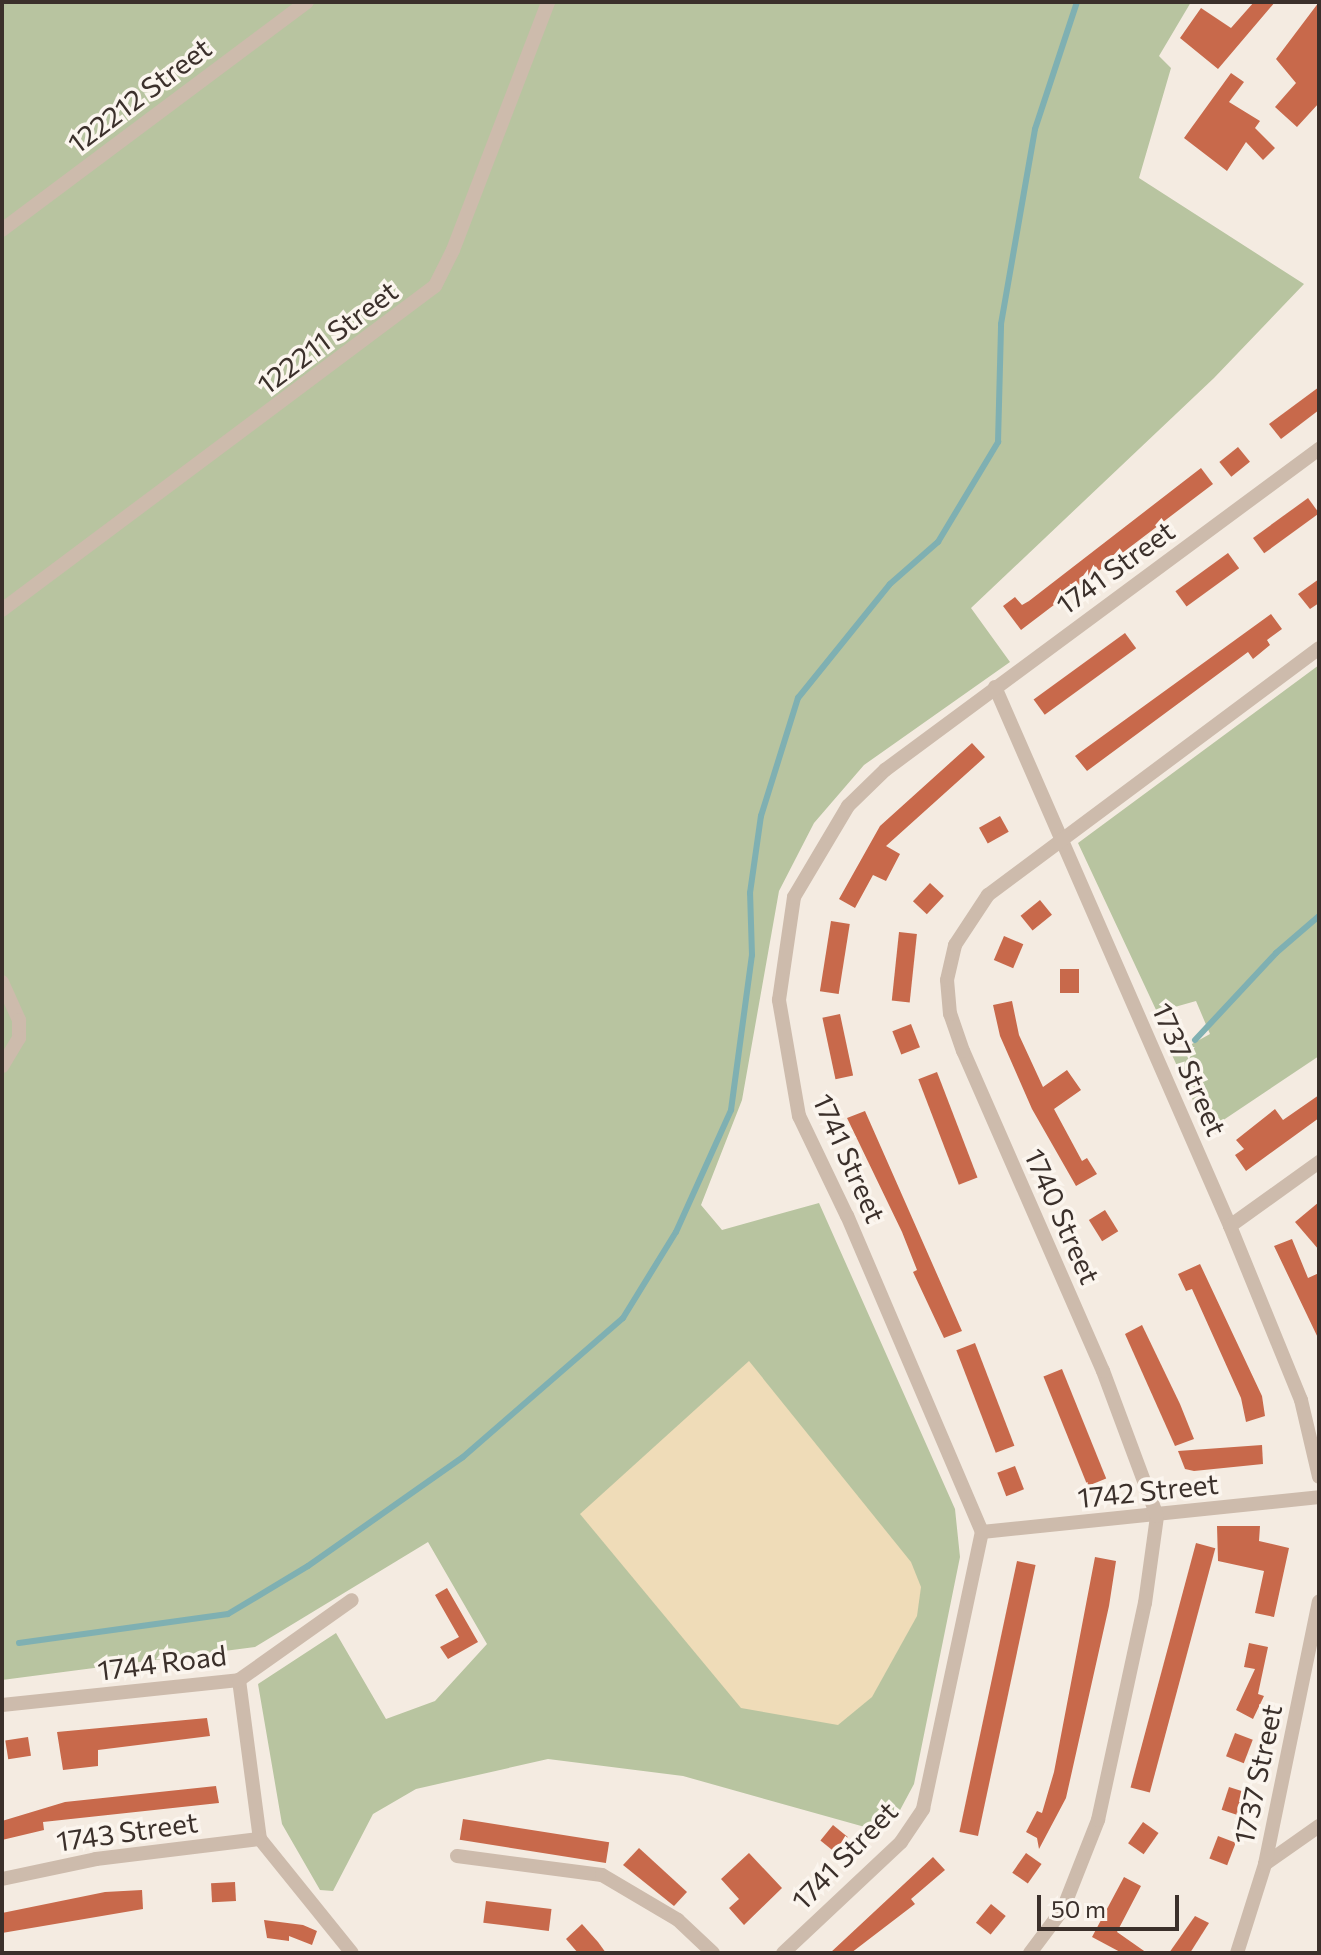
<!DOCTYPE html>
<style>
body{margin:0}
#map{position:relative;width:1321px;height:1955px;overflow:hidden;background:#f4ebe1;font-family:Commissioner,sans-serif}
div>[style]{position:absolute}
.green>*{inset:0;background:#b8c4a0}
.sand>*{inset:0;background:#efdcb8}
.stream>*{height:6px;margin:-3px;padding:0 3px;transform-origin:3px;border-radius:3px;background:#7fb0b2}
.building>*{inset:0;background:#c8694b;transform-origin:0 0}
.minor>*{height:14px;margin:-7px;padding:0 7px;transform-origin:7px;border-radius:7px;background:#cdbbac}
span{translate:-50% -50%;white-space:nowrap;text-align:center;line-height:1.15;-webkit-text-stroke:7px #fbf5ee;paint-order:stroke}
.street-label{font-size:28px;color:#3b302b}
.frame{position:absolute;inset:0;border:4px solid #3b302b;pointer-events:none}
.scale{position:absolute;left:1037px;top:1895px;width:142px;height:36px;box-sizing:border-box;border:4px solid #3b302b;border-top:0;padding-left:10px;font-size:24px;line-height:28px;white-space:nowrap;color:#3b302b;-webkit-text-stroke:6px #fbf5ee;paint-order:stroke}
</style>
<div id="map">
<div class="green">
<div style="clip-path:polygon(2px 2px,1191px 2px,1159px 56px,1171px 68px,1139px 178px,1304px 284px,1214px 378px,971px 608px,1010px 662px,864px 765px,814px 823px,779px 891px,742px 1100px,701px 1205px,722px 1230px,819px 1203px,955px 1509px,960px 1557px,914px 1784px,899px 1812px,872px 1829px,683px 1776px,548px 1759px,416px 1789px,373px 1814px,333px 1891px,320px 1890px,282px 1824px,258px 1684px,336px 1633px,386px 1719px,435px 1701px,487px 1644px,428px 1542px,255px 1647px,2px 1680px)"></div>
<div style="clip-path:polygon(1319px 665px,1319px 1056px,1207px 1131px,1172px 1055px,1210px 1034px,1196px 1001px,1157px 1012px,1078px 843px)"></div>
</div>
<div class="sand">
<div style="clip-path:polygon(749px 1361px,911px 1562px,921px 1587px,917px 1616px,872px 1697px,838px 1725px,741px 1708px,580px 1514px)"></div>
</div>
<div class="stream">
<div style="left:1195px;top:1040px;width:119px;rotate:-47deg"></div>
<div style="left:1276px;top:953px;width:57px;rotate:-40.7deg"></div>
<div style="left:19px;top:1643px;width:211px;rotate:-7.9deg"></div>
<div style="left:228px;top:1614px;width:93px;rotate:-31deg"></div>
<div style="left:308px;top:1566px;width:189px;rotate:-35.1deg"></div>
<div style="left:463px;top:1457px;width:212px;rotate:-41deg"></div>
<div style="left:623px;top:1318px;width:101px;rotate:-58.4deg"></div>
<div style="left:676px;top:1232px;width:134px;rotate:-65.7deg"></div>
<div style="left:731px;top:1110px;width:156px;rotate:-82.3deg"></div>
<div style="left:752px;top:955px;width:62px;rotate:-91.8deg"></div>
<div style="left:750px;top:893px;width:78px;rotate:-81.9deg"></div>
<div style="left:761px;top:816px;width:124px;rotate:-72.6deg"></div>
<div style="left:798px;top:698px;width:146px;rotate:-51.1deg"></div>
<div style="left:890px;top:584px;width:64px;rotate:-41.2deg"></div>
<div style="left:938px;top:542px;width:117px;rotate:-59deg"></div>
<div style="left:998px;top:442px;width:118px;rotate:-88.5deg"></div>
<div style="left:1001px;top:324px;width:198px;rotate:-80.1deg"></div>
<div style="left:1035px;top:129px;width:134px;rotate:-71.7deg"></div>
</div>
<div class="building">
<div style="clip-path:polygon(1254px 2px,1275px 2px,1218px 69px,1180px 38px,1201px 8px,1231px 28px)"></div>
<div style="clip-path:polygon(1319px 2px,1319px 103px,1297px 127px,1275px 107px,1296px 83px,1276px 59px)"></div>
<div style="clip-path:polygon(1231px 73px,1244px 82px,1229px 102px,1260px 121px,1255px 128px,1275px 148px,1263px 160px,1246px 142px,1227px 171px,1184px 138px)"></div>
<div style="clip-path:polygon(1319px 387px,1319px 410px,1281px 439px,1269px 424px)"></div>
<div style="left:1238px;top:447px;width:19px;height:24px;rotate:51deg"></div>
<div style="clip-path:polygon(1201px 468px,1213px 484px,1021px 630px,1003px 606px,1015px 597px,1022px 605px,1029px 601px)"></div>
<div style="left:1308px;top:498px;width:19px;height:68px;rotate:54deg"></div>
<div style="left:1228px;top:553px;width:19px;height:65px;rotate:54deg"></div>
<div style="clip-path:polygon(1319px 579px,1319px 603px,1310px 609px,1298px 594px)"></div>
<div style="clip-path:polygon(1271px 614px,1282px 629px,1267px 640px,1270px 645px,1253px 659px,1248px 652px,1087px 771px,1075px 756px)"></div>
<div style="left:1125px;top:633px;width:19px;height:113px;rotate:54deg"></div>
<div style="clip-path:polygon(972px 743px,985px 757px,886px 846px,900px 854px,886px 881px,873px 875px,855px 908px,839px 899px,880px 826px)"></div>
<div style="left:1000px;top:816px;width:18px;height:24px;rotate:61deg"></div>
<div style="left:930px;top:883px;width:19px;height:25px;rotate:43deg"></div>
<div style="left:1040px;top:900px;width:19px;height:25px;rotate:51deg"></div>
<div style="left:831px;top:921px;width:19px;height:71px;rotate:9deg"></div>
<div style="left:899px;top:932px;width:18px;height:69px;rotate:6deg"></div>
<div style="left:1004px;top:936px;width:21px;height:26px;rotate:23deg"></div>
<div style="left:1060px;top:969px;width:19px;height:24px"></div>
<div style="clip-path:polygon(1012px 1001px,1019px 1035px,1043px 1087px,1067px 1070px,1081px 1090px,1054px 1109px,1082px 1161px,1087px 1158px,1097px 1174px,1076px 1186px,1032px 1109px,1000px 1036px,993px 1005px)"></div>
<div style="left:840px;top:1014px;width:63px;height:18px;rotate:78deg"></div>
<div style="left:911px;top:1024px;width:25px;height:20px;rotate:69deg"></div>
<div style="left:937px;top:1072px;width:113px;height:20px;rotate:69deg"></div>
<div style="clip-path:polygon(1319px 1095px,1319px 1118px,1246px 1171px,1235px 1155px,1244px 1149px,1236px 1140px,1275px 1109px,1283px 1120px)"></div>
<div style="clip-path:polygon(865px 1111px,962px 1331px,944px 1338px,913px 1272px,917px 1270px,902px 1232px,847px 1118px)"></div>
<div style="clip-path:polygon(1319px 1202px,1319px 1250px,1295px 1222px)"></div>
<div style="left:1105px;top:1210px;width:25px;height:19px;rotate:58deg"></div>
<div style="clip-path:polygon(1292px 1239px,1308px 1278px,1319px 1273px,1319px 1340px,1274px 1246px)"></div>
<div style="clip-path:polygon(1200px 1264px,1262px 1396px,1265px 1416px,1246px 1422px,1241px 1398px,1192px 1289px,1186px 1291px,1178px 1274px)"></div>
<div style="clip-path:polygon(1142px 1325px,1180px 1404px,1194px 1439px,1175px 1446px,1125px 1334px)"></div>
<div style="left:975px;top:1343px;width:110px;height:20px;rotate:69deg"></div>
<div style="left:1062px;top:1369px;width:118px;height:20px;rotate:68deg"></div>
<div style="clip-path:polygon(1262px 1445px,1263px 1464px,1194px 1471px,1185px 1469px,1178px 1451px)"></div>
<div style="left:1015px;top:1466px;width:25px;height:19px;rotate:69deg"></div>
<div style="clip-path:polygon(1217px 1526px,1260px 1526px,1259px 1541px,1289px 1548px,1274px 1617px,1255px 1613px,1264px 1571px,1218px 1561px)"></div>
<div style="left:1196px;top:1543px;width:20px;height:253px;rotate:15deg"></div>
<div style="clip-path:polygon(1095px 1557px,1116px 1561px,1109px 1606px,1066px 1798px,1039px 1849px,1037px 1838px,1026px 1832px,1037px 1811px,1042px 1813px,1054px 1772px)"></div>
<div style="left:1017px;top:1561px;width:19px;height:277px;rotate:12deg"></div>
<div style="clip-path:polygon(447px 1588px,478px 1642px,448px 1659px,440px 1647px,459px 1637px,435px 1595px)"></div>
<div style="clip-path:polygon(1249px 1643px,1268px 1647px,1258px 1694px,1264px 1696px,1253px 1719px,1236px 1710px,1255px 1669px,1244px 1667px)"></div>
<div style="clip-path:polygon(207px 1718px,210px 1736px,98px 1750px,98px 1766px,63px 1770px,57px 1732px)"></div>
<div style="left:1235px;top:1733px;width:19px;height:25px;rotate:21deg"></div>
<div style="left:28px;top:1737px;width:19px;height:23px;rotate:81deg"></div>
<div style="clip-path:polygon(216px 1786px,219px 1803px,43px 1822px,44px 1830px,2px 1840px,2px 1821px,65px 1802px)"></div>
<div style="left:1229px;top:1787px;width:19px;height:24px;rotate:18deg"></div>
<div style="left:463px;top:1819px;width:148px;height:21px;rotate:9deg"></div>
<div style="left:1143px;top:1822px;width:19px;height:26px;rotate:35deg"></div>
<div style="left:833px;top:1825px;width:19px;height:20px;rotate:39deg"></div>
<div style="left:1218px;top:1836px;width:19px;height:24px;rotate:21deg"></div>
<div style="clip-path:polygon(639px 1848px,687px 1892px,674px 1906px,623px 1865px)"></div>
<div style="clip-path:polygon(749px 1853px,782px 1888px,744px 1925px,729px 1908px,739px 1899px,721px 1879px)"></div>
<div style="left:1026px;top:1853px;width:19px;height:24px;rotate:35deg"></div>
<div style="clip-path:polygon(933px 1857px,945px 1870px,911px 1899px,915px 1904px,851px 1953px,830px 1953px)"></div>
<div style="clip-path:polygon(1124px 1877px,1141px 1886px,1117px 1932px,1147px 1953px,1122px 1953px,1092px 1937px)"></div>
<div style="left:235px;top:1882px;width:19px;height:24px;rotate:87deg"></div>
<div style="clip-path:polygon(142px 1890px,143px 1909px,2px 1933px,2px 1913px,105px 1892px)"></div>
<div style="left:486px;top:1901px;width:66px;height:22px;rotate:7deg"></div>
<div style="left:991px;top:1904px;width:19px;height:24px;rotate:39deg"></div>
<div style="clip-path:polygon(1195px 1916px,1209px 1923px,1190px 1953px,1169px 1953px)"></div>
<div style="clip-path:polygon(264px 1920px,303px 1925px,317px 1931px,312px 1945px,289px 1936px,289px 1941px,267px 1938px)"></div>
<div style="clip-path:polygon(582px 1924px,598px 1942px,606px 1953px,578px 1953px,566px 1939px)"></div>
</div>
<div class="minor">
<div style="left:2px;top:230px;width:381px;rotate:-36.8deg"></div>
<div style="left:2px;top:610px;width:541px;rotate:-36.81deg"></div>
<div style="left:435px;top:286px;width:40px;rotate:-63.4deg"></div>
<div style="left:453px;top:250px;width:266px;rotate:-69deg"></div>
<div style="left:995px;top:687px;width:588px;rotate:66.44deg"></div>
<div style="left:1230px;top:1226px;width:188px;rotate:67.8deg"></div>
<div style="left:1301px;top:1400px;width:79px;rotate:76.8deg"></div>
<div style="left:2px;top:982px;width:42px;rotate:65.9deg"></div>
<div style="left:19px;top:1020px;width:18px;rotate:90deg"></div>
<div style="left:19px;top:1038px;width:33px;rotate:121deg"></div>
<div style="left:1230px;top:1226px;width:110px;rotate:-35.7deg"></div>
<div style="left:982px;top:1532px;width:339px;rotate:-5.9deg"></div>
<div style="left:239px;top:1680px;width:160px;rotate:82.5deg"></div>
<div style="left:260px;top:1839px;width:146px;rotate:51.1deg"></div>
<div style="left:2px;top:1705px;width:238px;rotate:-6deg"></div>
<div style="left:239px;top:1680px;width:138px;rotate:-35.3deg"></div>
<div style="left:457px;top:1856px;width:146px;rotate:7.5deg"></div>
<div style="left:602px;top:1875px;width:88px;rotate:30.6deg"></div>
<div style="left:678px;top:1920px;width:48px;rotate:43.3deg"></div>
<div style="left:1265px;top:1864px;width:66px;rotate:-35.1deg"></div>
<div style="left:2px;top:1879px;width:96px;rotate:-12deg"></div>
<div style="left:96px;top:1859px;width:165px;rotate:-7deg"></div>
<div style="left:783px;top:1953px;width:162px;rotate:-43.2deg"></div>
<div style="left:901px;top:1842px;width:40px;rotate:-56deg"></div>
<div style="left:923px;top:1809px;width:283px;rotate:-78deg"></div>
<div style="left:982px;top:1532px;width:344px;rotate:-113.1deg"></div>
<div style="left:847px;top:1216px;width:111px;rotate:-115.6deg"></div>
<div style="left:799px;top:1116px;width:118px;rotate:-99.8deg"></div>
<div style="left:779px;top:1000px;width:104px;rotate:-81.7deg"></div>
<div style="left:794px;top:897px;width:106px;rotate:-59.3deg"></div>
<div style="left:848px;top:806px;width:52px;rotate:-44.2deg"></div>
<div style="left:885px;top:770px;width:540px;rotate:-36.49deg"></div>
<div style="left:1030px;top:1953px;width:55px;rotate:-53.1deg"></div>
<div style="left:1063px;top:1909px;width:96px;rotate:-68.5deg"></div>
<div style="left:1098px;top:1820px;width:222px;rotate:-77.8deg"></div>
<div style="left:1145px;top:1603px;width:88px;rotate:-82.1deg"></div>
<div style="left:1157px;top:1516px;width:155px;rotate:-110.4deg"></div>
<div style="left:1103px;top:1371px;width:349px;rotate:-113.6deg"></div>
<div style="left:963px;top:1051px;width:39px;rotate:-109deg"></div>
<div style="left:950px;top:1014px;width:34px;rotate:-95deg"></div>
<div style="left:947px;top:980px;width:36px;rotate:-77deg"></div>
<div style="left:955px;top:945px;width:60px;rotate:-56.6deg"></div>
<div style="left:988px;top:895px;width:413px;rotate:-36.7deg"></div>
<div style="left:1237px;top:1953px;width:93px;rotate:-72.5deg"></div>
<div style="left:1265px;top:1864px;width:268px;rotate:-78.4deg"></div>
</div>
<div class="street-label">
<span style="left:139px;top:95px;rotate:-37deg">122212 Street</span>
<span style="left:327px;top:337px;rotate:-37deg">122211 Street</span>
<span style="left:1115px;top:567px;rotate:-36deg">1741 Street</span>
<span style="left:1190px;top:1069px;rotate:66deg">1737 Street</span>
<span style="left:850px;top:1158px;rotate:66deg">1741 Street</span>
<span style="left:1063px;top:1216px;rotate:66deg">1740 Street</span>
<span style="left:1148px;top:1490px;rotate:-6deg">1742 Street</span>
<span style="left:162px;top:1662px;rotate:-7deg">1744 Road</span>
<span style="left:1257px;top:1774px;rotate:-78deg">1737 Street</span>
<span style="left:127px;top:1831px;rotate:-8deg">1743 Street</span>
<span style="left:844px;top:1855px;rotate:-46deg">1741 Street</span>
</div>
<div class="frame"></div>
<div class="scale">50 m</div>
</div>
